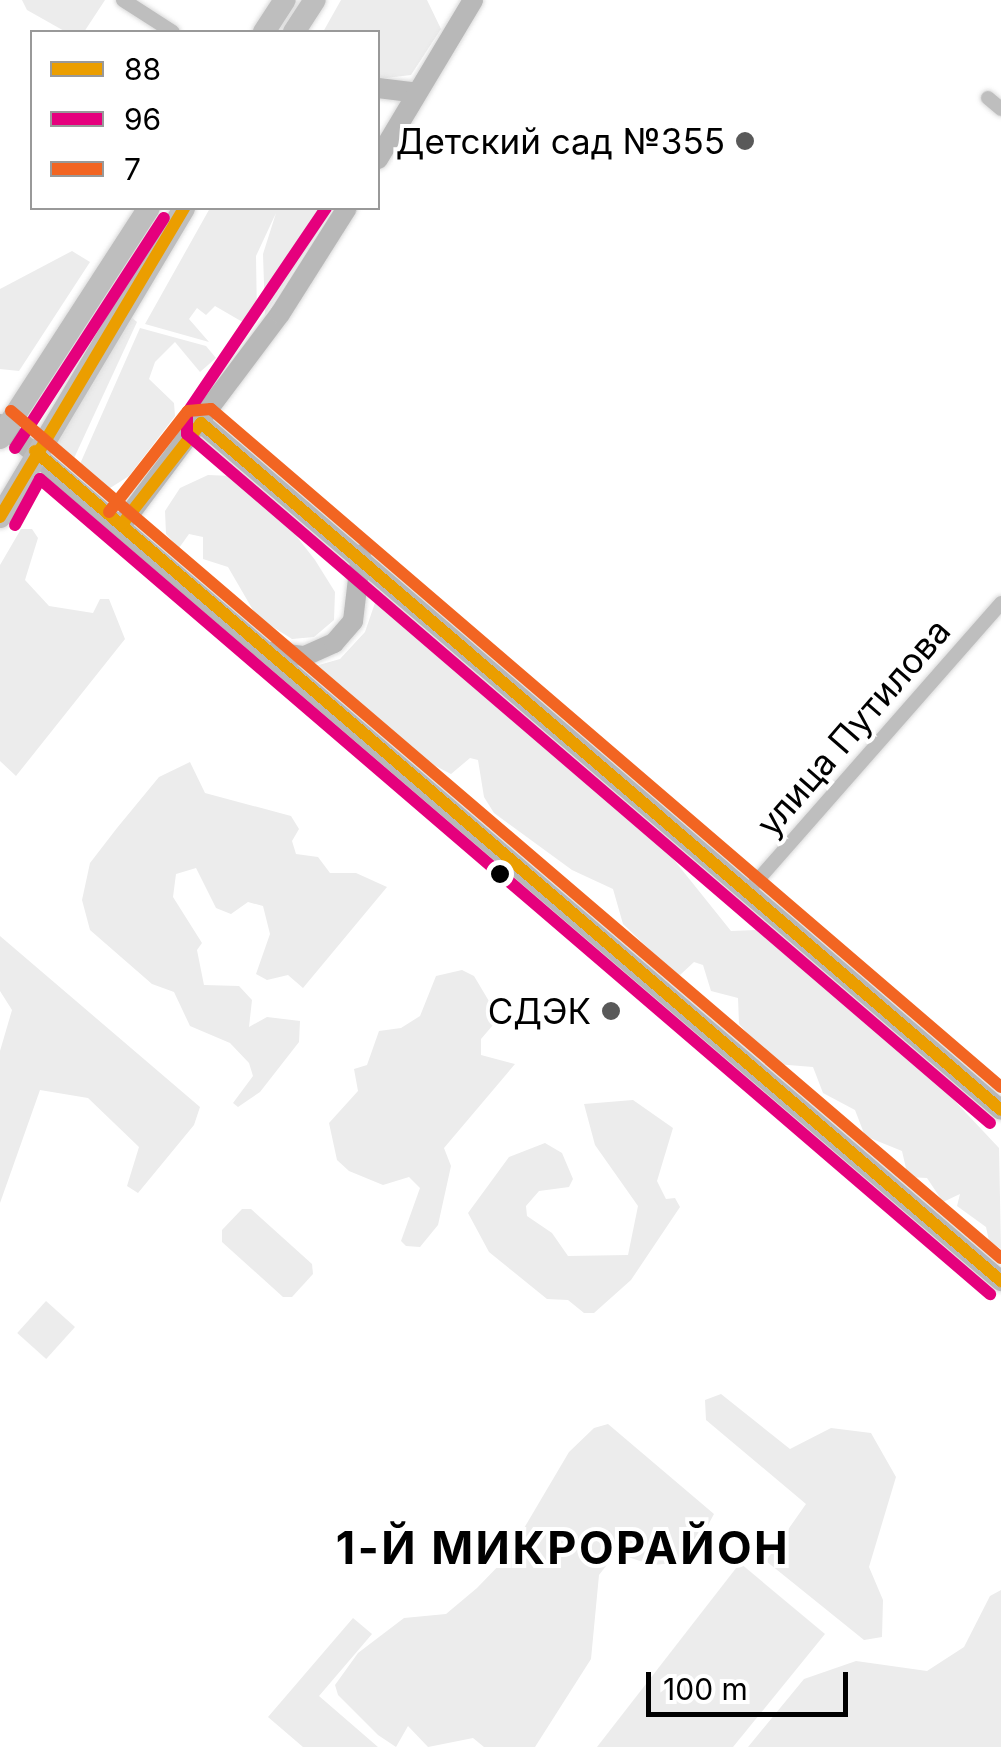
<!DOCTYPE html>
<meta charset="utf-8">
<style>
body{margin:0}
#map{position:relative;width:1001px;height:1747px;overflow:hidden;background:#fff;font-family:Inter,sans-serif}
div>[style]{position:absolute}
.green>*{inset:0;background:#ececec;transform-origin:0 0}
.roads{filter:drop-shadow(0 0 2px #dbdbdb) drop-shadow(0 0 2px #dbdbdb)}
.street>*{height:14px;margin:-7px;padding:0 7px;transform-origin:7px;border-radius:7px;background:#bebebe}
.secondary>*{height:20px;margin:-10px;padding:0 10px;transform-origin:10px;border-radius:10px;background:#b8b8b8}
.primary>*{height:22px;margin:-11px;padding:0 11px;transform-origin:11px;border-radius:11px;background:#bebebe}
.bus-1>*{height:12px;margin:-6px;padding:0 6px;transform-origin:6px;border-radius:6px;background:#eb9e00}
.bus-2>*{height:12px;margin:-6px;padding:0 6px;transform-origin:6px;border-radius:6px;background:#e5007d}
.bus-3>*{height:12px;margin:-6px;padding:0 6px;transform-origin:6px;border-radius:6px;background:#f26522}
.dots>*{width:28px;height:28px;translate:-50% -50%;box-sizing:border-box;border:5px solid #fff;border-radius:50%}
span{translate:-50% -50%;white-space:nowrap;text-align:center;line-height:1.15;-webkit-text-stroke:8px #fff;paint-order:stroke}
.poi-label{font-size:35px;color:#000}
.right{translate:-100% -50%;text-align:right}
.street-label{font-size:35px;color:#000}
.district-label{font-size:45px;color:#000;font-weight:700;letter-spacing:2.5px}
.legend{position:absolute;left:30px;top:30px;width:350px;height:180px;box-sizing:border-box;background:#fff;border:2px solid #999;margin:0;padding:12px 18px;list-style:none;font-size:30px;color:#000}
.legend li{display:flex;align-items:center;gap:20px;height:50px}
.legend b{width:50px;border:2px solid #999}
.scale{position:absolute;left:646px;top:1672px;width:202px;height:45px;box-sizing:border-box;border:5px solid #000;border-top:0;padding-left:12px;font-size:30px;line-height:35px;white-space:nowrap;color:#000;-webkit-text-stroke:8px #fff;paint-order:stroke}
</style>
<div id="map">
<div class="green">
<div style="clip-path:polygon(22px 0,105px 0,84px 32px,66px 32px,27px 10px)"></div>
<div style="clip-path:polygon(341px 0,427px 0,441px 29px,411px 75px,378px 79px,378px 32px,323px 32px)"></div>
<div style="clip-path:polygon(210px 208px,333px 208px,265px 315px,263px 254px,276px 213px,256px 256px,257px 319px,246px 324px,215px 306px,206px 315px,197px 308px,189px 319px,209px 342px,145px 324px)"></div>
<div style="clip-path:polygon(72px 251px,90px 262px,19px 371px,0 369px,0 289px)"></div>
<div style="clip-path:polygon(130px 316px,137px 322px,69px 469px,56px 443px)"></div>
<div style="clip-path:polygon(140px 328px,206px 346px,216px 358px,200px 372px,175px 342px,155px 362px,149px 379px,174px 403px,175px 416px,129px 476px,107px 490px,76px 473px)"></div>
<div style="clip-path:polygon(208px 475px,232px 476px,276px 510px,315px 560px,335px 592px,334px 620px,314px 637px,292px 639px,257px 617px,228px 567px,203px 559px,203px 537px,189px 534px,179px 548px,166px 534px,165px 511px,180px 488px)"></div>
<div style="clip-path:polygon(21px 529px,32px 529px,38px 538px,25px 580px,49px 606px,93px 613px,100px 599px,109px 599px,125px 639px,16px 776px,0 761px,0 565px)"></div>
<div style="clip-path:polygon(377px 597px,646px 825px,731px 931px,756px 930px,935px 1080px,999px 1148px,1001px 1249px,989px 1241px,986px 1227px,957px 1206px,960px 1194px,943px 1202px,927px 1178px,908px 1177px,902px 1151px,865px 1136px,855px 1110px,823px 1093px,813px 1067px,776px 1064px,739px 1024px,738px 998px,711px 991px,703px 965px,694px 962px,680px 975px,672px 971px,623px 924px,613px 889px,572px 870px,494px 813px,484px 797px,478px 760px,470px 758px,451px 774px,422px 759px,312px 667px,340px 659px,365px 632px)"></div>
<div style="clip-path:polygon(190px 762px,205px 793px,291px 816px,299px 829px,292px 841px,296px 854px,318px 857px,330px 873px,356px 873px,387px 887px,303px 988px,288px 975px,267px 980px,256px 974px,270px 934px,263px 906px,248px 902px,231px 914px,216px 908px,196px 868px,176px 874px,173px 897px,202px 943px,197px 950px,204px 985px,239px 986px,252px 1000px,249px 1027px,267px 1017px,300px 1021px,299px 1042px,260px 1092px,238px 1107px,233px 1103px,253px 1076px,249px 1063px,230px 1043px,190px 1026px,174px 992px,152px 984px,90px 930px,82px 900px,90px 863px,117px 828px,159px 777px)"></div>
<div style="clip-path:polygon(0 936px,200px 1107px,194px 1125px,138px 1193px,127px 1186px,139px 1147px,88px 1098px,40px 1090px,0 1203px,0 1051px,12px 1010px,0 991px)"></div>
<div style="clip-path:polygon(462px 970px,474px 976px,499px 1018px,481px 1039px,481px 1055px,515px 1064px,444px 1148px,451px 1166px,438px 1225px,420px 1247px,406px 1246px,401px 1241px,420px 1188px,409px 1177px,383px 1185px,349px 1171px,337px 1160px,329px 1123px,358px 1091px,354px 1069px,367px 1065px,379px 1031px,401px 1028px,420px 1016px,436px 976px)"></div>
<div style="clip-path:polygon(633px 1100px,673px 1128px,657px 1181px,666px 1199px,675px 1198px,680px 1207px,631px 1280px,594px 1313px,584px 1313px,568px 1300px,547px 1299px,489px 1252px,468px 1213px,509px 1157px,545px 1143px,562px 1153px,573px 1179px,569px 1187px,539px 1191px,526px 1206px,527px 1216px,552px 1233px,568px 1256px,628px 1255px,638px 1206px,595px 1145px,584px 1104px)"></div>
<div style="clip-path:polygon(242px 1209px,251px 1209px,312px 1264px,313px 1274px,292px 1297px,283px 1297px,222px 1242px,222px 1230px)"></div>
<div style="left:46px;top:1301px;width:39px;height:43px;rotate:42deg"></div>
<div style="clip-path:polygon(721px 1394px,790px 1449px,831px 1428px,871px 1433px,896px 1477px,869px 1567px,883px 1600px,882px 1637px,864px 1640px,766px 1561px,806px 1504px,706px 1420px,705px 1400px)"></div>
<div style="clip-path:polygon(608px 1424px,714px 1514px,688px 1562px,652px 1565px,616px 1553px,599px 1575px,591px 1659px,535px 1747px,484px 1747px,473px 1738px,428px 1747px,408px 1726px,396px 1747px,378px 1735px,338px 1695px,335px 1685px,358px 1653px,404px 1618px,446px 1614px,477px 1588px,507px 1557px,569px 1452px,594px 1428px)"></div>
<div style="clip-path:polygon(740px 1563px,825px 1634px,733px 1747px,597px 1747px)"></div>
<div style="clip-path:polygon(1001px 1590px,1001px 1747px,748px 1747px,804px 1679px,856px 1661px,927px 1671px,964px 1647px,990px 1596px)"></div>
<div style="clip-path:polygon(353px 1618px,372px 1634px,319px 1696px,378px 1747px,303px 1747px,268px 1717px)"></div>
</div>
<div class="roads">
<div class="street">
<div style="left:123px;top:0;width:59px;rotate:32.6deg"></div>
<div style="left:988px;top:98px;width:17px;rotate:40deg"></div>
<div style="left:749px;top:890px;width:382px;rotate:-48.7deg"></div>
</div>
<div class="secondary">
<div style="left:378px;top:88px;width:39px;rotate:7deg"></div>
<div style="left:378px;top:159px;width:185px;rotate:-59.1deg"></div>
<div style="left:201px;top:423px;width:1054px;rotate:40.65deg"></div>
<div style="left:0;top:424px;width:1318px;rotate:40.57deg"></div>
<div style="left:123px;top:523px;width:261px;rotate:-53.1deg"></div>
<div style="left:280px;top:314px;width:125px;rotate:-57.7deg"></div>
<div style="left:271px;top:652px;width:34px;rotate:7deg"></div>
<div style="left:305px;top:656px;width:32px;rotate:-24deg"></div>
<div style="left:334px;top:643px;width:29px;rotate:-49deg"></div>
<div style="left:353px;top:621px;width:67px;rotate:-83.2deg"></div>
</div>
<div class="primary">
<div style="left:264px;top:32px;width:38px;rotate:-57deg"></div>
<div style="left:294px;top:32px;width:38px;rotate:-57deg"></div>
<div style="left:0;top:438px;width:274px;rotate:-57.1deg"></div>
<div style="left:0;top:517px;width:360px;rotate:-59.2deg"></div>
</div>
</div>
<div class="bus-1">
<div style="left:35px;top:451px;width:1274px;rotate:40.67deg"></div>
<div style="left:0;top:517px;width:360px;rotate:-59.2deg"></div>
<div style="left:123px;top:523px;width:127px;rotate:-52deg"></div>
<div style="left:201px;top:423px;width:1054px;rotate:40.65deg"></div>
</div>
<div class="bus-2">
<div style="left:326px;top:208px;width:248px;rotate:124.1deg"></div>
<div style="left:187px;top:413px;width:21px;rotate:90deg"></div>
<div style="left:187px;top:434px;width:1058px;rotate:40.63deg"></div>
<div style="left:15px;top:448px;width:274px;rotate:-57.1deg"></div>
<div style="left:15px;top:525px;width:52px;rotate:-61.5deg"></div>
<div style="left:40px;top:479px;width:1252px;rotate:40.63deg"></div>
</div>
<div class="bus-3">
<div style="left:11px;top:411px;width:1303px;rotate:40.55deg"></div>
<div style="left:109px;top:512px;width:128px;rotate:-52deg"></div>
<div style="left:188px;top:411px;width:23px;rotate:-5deg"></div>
<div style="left:211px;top:409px;width:1041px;rotate:40.64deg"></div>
</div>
<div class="dots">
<div style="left:745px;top:141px;background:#595959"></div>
<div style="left:500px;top:874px;background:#000"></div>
<div style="left:611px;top:1011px;background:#595959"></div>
</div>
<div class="poi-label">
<span class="right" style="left:725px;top:141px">Детский сад №355</span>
<span class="right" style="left:591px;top:1011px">СДЭК</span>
</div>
<div class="street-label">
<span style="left:853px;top:727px;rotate:-49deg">улица Путилова</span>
</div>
<div class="district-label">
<span style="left:563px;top:1548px">1-Й МИКРОРАЙОН</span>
</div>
<ul class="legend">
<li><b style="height:12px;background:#eb9e00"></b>88</li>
<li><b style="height:12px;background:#e5007d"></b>96</li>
<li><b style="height:12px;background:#f26522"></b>7</li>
</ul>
<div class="scale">100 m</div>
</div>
